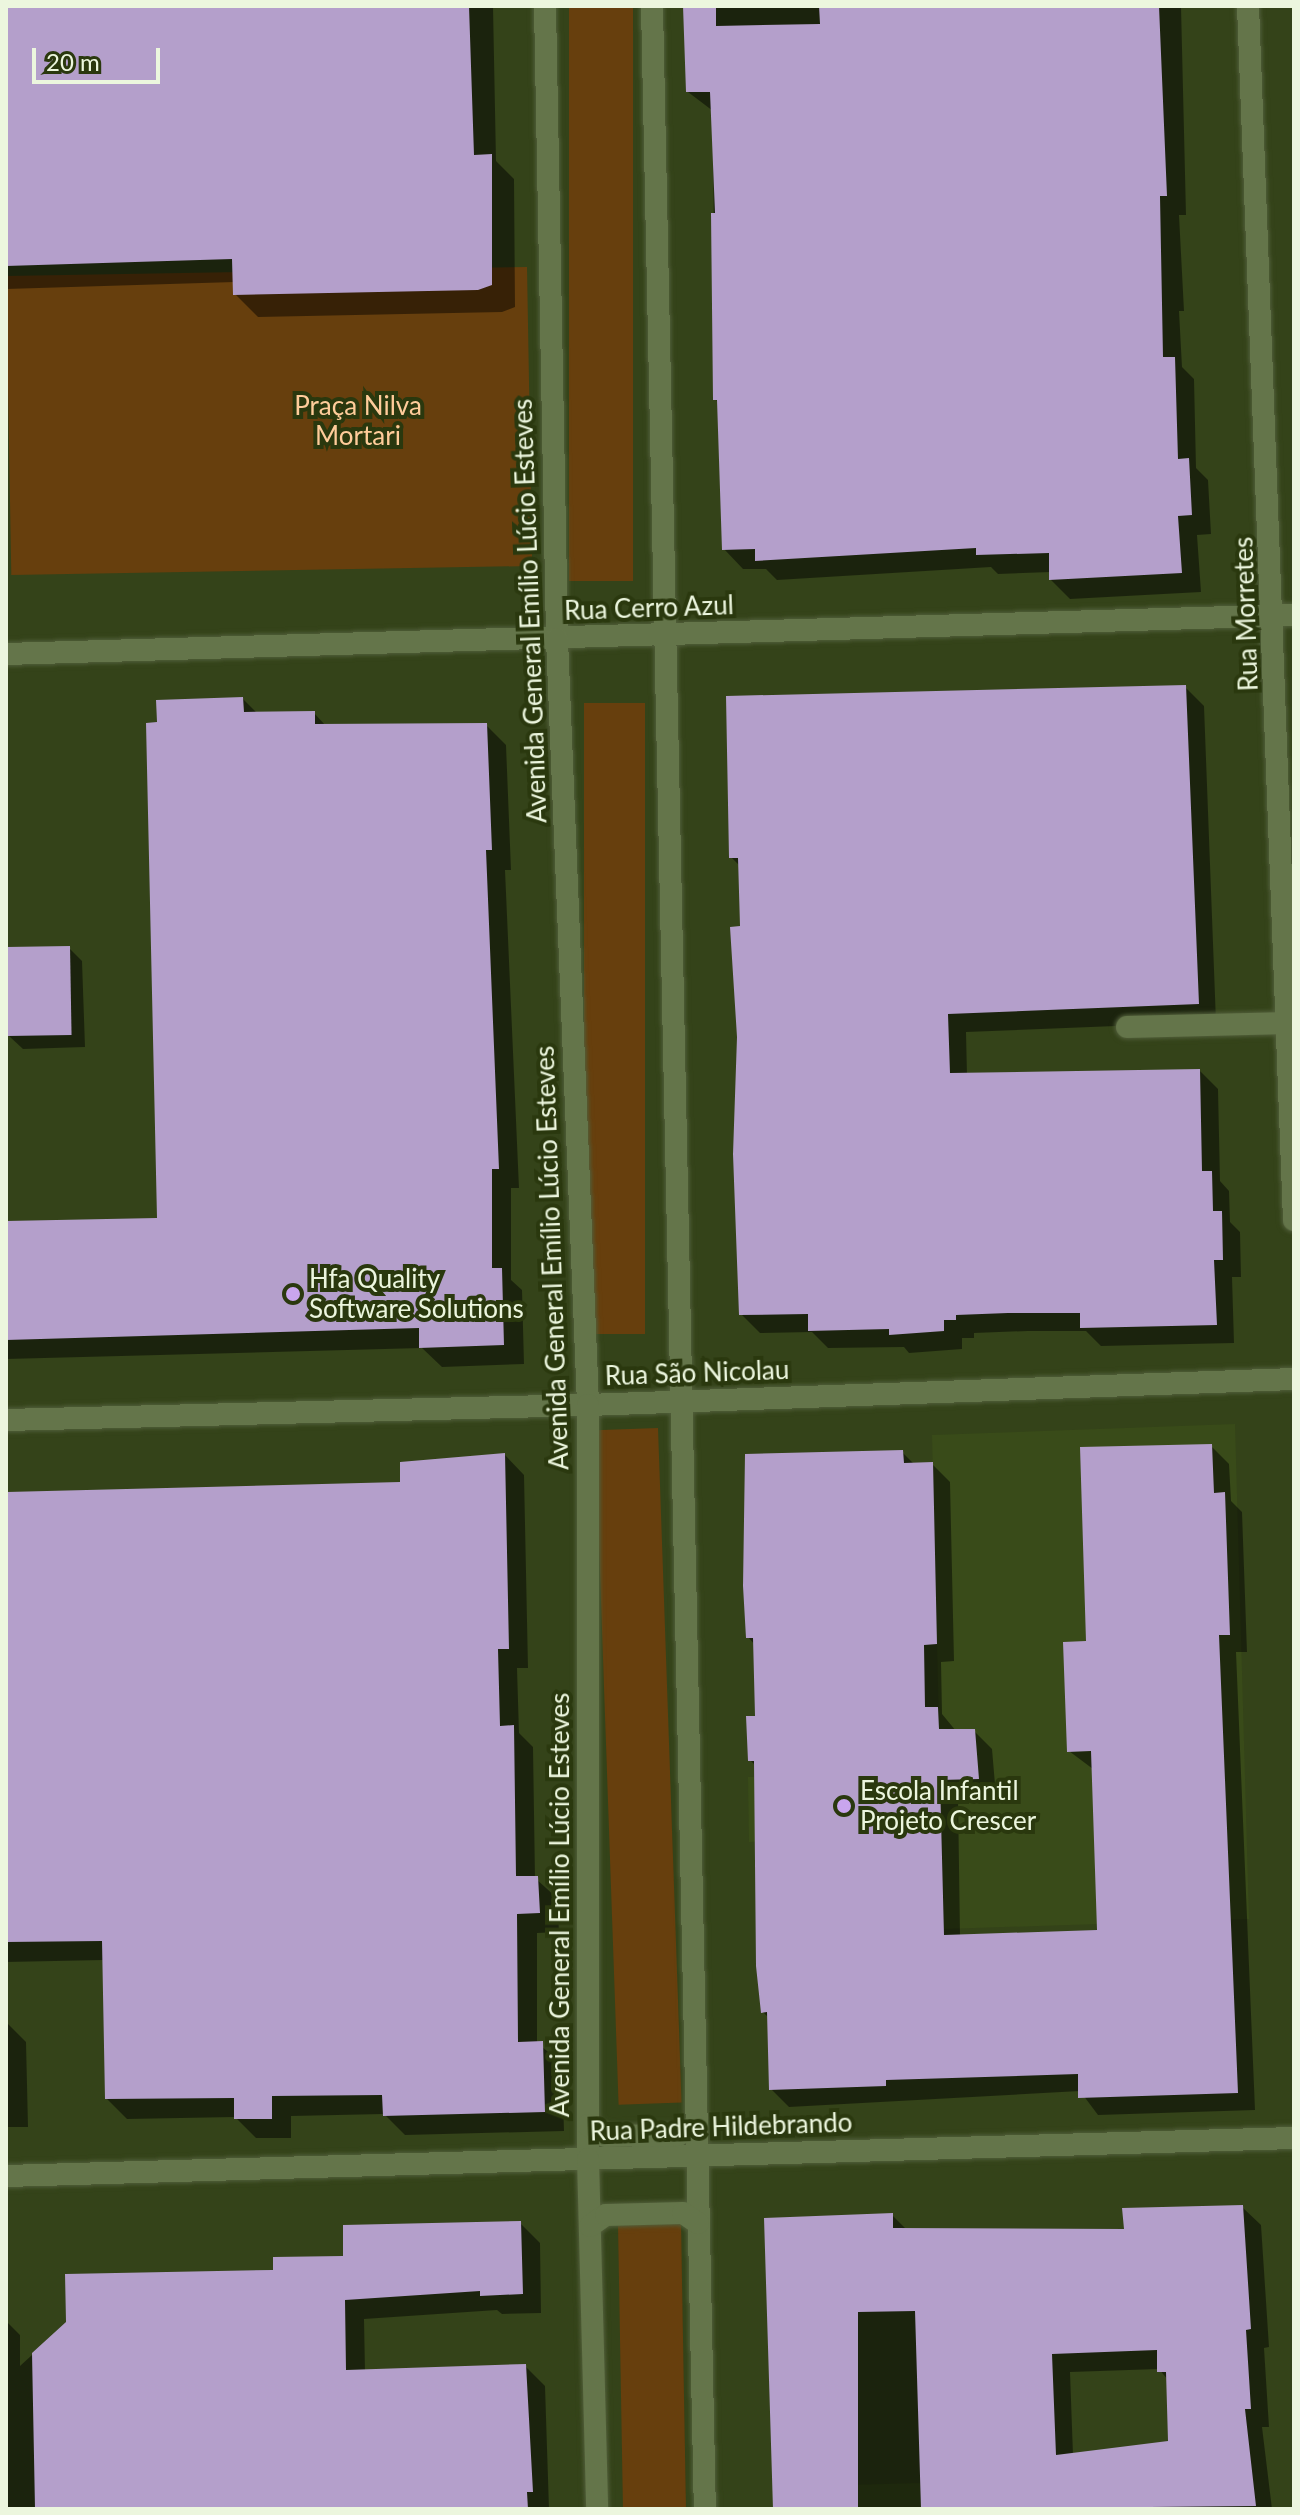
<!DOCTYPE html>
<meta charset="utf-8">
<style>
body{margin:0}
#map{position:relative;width:1300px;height:2515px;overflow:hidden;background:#344319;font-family:Lato,sans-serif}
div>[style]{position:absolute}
.built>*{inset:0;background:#394b19}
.green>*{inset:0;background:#673f0d;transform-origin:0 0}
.shadow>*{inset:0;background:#0007}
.building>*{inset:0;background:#b49fcb;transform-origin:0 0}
.roads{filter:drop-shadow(0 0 2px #515e3a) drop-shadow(0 0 2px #515e3a)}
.service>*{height:22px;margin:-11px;padding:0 11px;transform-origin:11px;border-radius:11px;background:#64754a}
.minor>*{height:22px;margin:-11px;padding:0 11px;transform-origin:11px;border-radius:11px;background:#64754a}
.tertiary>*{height:22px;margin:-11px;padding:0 11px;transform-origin:11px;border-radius:11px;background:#64754a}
.secondary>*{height:22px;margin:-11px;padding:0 11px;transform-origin:11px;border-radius:11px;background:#64754a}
.dots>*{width:22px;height:22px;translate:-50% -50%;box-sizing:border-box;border:4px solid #2a380e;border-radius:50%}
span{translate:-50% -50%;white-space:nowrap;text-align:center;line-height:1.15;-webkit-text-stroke:8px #2a380e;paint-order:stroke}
.park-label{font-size:26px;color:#ffcc9a}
.street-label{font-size:26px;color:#ecf6de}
.poi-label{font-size:26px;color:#ecf6de}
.left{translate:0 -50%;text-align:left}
.frame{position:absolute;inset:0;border:8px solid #ecf6de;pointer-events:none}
.scale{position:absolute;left:32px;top:48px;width:128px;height:36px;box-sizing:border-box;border:4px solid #ecf6de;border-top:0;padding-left:10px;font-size:24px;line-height:28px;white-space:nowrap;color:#ecf6de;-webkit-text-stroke:6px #2a380e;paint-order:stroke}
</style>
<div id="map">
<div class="built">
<div style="clip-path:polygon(1235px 1424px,1249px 1919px,944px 1929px,942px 1836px,749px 1842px,748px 1777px,940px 1770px,932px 1435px)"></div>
<div style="clip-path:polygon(958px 2482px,959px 2509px,773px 2509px,772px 2487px)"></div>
</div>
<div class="green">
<div style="left:569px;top:6px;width:64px;height:575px"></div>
<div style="left:527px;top:267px;width:299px;height:521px;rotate:89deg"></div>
<div style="left:584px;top:703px;width:61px;height:631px"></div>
<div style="left:658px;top:1428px;width:675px;height:63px;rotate:88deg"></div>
<div style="left:681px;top:2223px;width:286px;height:63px;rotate:89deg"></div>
</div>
<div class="shadow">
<div style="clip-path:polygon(6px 6px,493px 6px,496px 161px,514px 179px,515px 307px,502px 312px,258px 317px,235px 294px,235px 282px,6px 289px)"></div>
<div style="clip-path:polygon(685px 6px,1181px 6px,1186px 215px,1179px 215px,1184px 311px,1179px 311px,1182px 367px,1194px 379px,1196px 468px,1208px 480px,1211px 534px,1197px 535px,1201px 592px,1070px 599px,1051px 580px,1051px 572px,998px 574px,991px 567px,777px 580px,766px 569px,743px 569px,724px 549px,719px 403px,715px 399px,713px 111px,688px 92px)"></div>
<div style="clip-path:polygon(1185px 687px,1204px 706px,1216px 1022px,966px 1032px,967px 1075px,1200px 1071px,1218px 1089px,1220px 1181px,1229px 1191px,1230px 1222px,1240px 1232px,1241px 1277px,1232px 1277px,1234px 1343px,1101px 1346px,1086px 1331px,1028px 1331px,974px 1333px,974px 1338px,962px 1338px,962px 1349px,909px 1353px,904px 1347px,828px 1348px,812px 1332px,760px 1333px,741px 1314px,741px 867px,731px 857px)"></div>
<div style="clip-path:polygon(243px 699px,257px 713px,314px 713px,326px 726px,486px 725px,506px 745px,511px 870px,505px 870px,519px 1188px,511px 1188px,511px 1280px,522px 1290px,524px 1364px,442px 1367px,422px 1348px,6px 1359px,6px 1223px,159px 1220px)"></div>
<div style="clip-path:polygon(69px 948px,82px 961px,85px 1047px,23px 1049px,9px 1036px)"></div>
<div style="clip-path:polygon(1211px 1446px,1229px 1464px,1231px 1501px,1242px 1512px,1247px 1652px,1236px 1652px,1255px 2110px,1098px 2115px,1080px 2091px,789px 2107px,771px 2089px,769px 2018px,763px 2012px,756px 1766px,750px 1760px,757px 1718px,755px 1645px,748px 1637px,902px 1452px,915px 1465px,932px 1464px,950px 1482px,954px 1661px,941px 1662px,942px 1714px,956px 1731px,974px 1731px,992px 1749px,996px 1796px,958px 1797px,960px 1936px,1099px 1932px,1093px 1769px,1069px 1751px,1089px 1643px)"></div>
<div style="clip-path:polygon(505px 1455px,524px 1475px,528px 1668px,517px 1668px,519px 1733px,533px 1747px,535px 1878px,557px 1898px,559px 1932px,537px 1933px,537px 2043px,562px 2063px,564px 2131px,405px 2135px,384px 2114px,291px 2116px,291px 2138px,256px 2138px,235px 2117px,127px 2119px,107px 2099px,104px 1960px,6px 1962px,6px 1494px,402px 1484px)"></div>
<div style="clip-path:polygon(6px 2022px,26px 2042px,28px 2127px,6px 2127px)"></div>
<div style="clip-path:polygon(evenodd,1242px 2207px,1261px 2225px,1269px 2347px,1264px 2348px,1269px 2427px,1262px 2427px,1272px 2509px,776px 2509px,892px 2215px,907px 2230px,1126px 2231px,1242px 2207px,1159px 2369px,1168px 2380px,1170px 2443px,1073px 2455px,1070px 2372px,1159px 2369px)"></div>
<div style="clip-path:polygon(520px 2223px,540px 2243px,541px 2313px,502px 2314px,497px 2310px,364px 2319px,365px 2371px,525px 2366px,545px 2386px,549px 2509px,6px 2509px,6px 2321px,20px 2335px,20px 2366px,68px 2322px,275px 2271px)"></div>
</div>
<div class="building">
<div style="clip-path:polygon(6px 6px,469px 6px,474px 155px,492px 154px,492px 285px,478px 290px,233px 295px,232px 259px,6px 266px)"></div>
<div style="clip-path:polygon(683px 6px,716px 6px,716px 26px,820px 24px,819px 6px,1159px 6px,1167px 196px,1160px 196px,1163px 357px,1175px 357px,1178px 459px,1189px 458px,1192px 515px,1178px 516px,1182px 573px,1049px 580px,1049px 553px,976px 555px,976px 548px,755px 561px,755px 549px,722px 550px,717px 400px,713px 400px,711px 213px,715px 213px,710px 92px,686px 92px)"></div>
<div style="clip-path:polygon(1186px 685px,1199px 1004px,948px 1014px,950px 1073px,1200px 1069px,1202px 1171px,1212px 1171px,1213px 1211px,1222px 1211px,1223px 1260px,1214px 1260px,1217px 1325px,1080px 1328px,1080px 1313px,1008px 1313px,956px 1315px,956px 1320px,944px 1320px,944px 1331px,889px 1335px,889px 1329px,808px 1331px,808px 1314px,739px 1315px,733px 1154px,737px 1037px,730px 927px,740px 926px,738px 858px,729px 858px,726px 696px)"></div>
<div style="clip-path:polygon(243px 697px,244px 712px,315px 711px,315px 724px,487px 723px,492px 850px,486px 850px,499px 1169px,492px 1169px,492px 1268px,502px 1268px,504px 1345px,419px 1348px,419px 1328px,6px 1340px,6px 1221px,157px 1218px,146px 723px,157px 722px,156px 700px)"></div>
<div style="left:70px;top:946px;width:89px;height:64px;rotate:89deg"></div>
<div style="clip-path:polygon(1212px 1444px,1214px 1493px,1225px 1492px,1230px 1635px,1219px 1635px,1238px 2093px,1078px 2098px,1078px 2074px,886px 2080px,886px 2086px,769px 2090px,767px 2012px,761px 2013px,756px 1966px,754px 1761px,748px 1761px,746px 1716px,755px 1716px,753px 1638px,746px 1638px,743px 1586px,745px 1454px,903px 1450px,904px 1463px,933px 1462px,937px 1644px,924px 1645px,925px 1707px,938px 1707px,939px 1729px,975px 1729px,979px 1779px,940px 1780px,944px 1935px,1097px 1930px,1091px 1751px,1067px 1752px,1063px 1642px,1086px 1641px,1080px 1447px)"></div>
<div style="clip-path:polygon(505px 1453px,509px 1649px,498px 1649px,500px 1726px,514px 1725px,516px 1876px,538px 1876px,540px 1913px,517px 1914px,518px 2042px,543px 2041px,545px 2112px,383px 2116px,382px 2095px,272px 2096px,272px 2119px,234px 2119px,234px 2098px,105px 2099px,102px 1941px,6px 1942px,7px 1492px,400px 1482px,400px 1462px)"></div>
<div style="clip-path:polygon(evenodd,1243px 2205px,1251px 2329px,1246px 2330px,1251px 2409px,1245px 2409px,1256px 2506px,921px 2509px,915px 2311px,858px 2312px,858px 2509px,773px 2509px,764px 2218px,893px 2213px,893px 2228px,1124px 2229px,1122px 2208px,1243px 2205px,1157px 2350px,1157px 2372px,1166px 2372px,1168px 2441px,1056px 2455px,1052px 2354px,1157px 2350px)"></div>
<div style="clip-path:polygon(521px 2221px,523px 2294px,480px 2296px,480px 2291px,345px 2300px,346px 2370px,526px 2364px,533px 2492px,527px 2492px,528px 2509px,35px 2509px,32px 2353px,66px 2322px,65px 2274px,273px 2270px,273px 2257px,343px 2256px,343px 2225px)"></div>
</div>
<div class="roads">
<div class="service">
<div style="left:1127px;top:1027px;width:161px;rotate:-1.4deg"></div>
</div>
<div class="minor">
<div style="left:1248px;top:6px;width:1215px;rotate:87.83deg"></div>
<div style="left:6px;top:654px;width:1289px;rotate:-1.73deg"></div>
<div style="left:6px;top:1420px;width:582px;rotate:-1.48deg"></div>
<div style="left:6px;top:2176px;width:1289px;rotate:-1.69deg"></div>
</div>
<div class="tertiary">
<div style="left:588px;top:1405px;width:706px;rotate:-2.11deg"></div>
</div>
<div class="secondary">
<div style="left:545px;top:6px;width:633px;rotate:88.91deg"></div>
<div style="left:557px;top:639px;width:767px;rotate:87.68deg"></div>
<div style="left:588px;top:1405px;width:754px;rotate:90deg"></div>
<div style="left:588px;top:2159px;width:350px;rotate:88.5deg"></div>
<div style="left:652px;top:6px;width:2504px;rotate:88.79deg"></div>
<div style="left:588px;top:2125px;width:20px;rotate:33deg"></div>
<div style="left:605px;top:2136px;width:73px;rotate:-0.8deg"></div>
<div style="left:678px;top:2135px;width:20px;rotate:-27deg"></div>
<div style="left:590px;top:2226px;width:19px;rotate:-35deg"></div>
<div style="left:606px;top:2215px;width:77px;rotate:-1.5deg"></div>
<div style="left:683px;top:2213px;width:18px;rotate:34deg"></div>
</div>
</div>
<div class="dots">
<div style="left:293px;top:1294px;background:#c9a5ee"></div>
<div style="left:844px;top:1806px;background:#c9a5ee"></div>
</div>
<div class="park-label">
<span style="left:358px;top:421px">Praça Nilva<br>Mortari</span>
</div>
<div class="street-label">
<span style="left:649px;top:608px;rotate:-2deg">Rua Cerro Azul</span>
<span style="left:530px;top:611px;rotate:-92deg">Avenida General Emílio Lúcio Esteves</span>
<span style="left:1246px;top:614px;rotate:-92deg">Rua Morretes</span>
<span style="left:552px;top:1258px;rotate:-92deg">Avenida General Emílio Lúcio Esteves</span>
<span style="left:697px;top:1373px;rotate:-2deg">Rua São Nicolau</span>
<span style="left:560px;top:1905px;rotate:-90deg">Avenida General Emílio Lúcio Esteves</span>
<span style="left:721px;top:2127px;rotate:-2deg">Rua Padre Hildebrando</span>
</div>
<div class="poi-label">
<span class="left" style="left:309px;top:1294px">Hfa Quality<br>Software Solutions</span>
<span class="left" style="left:860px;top:1806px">Escola Infantil<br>Projeto Crescer</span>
</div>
<div class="frame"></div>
<div class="scale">20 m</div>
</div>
